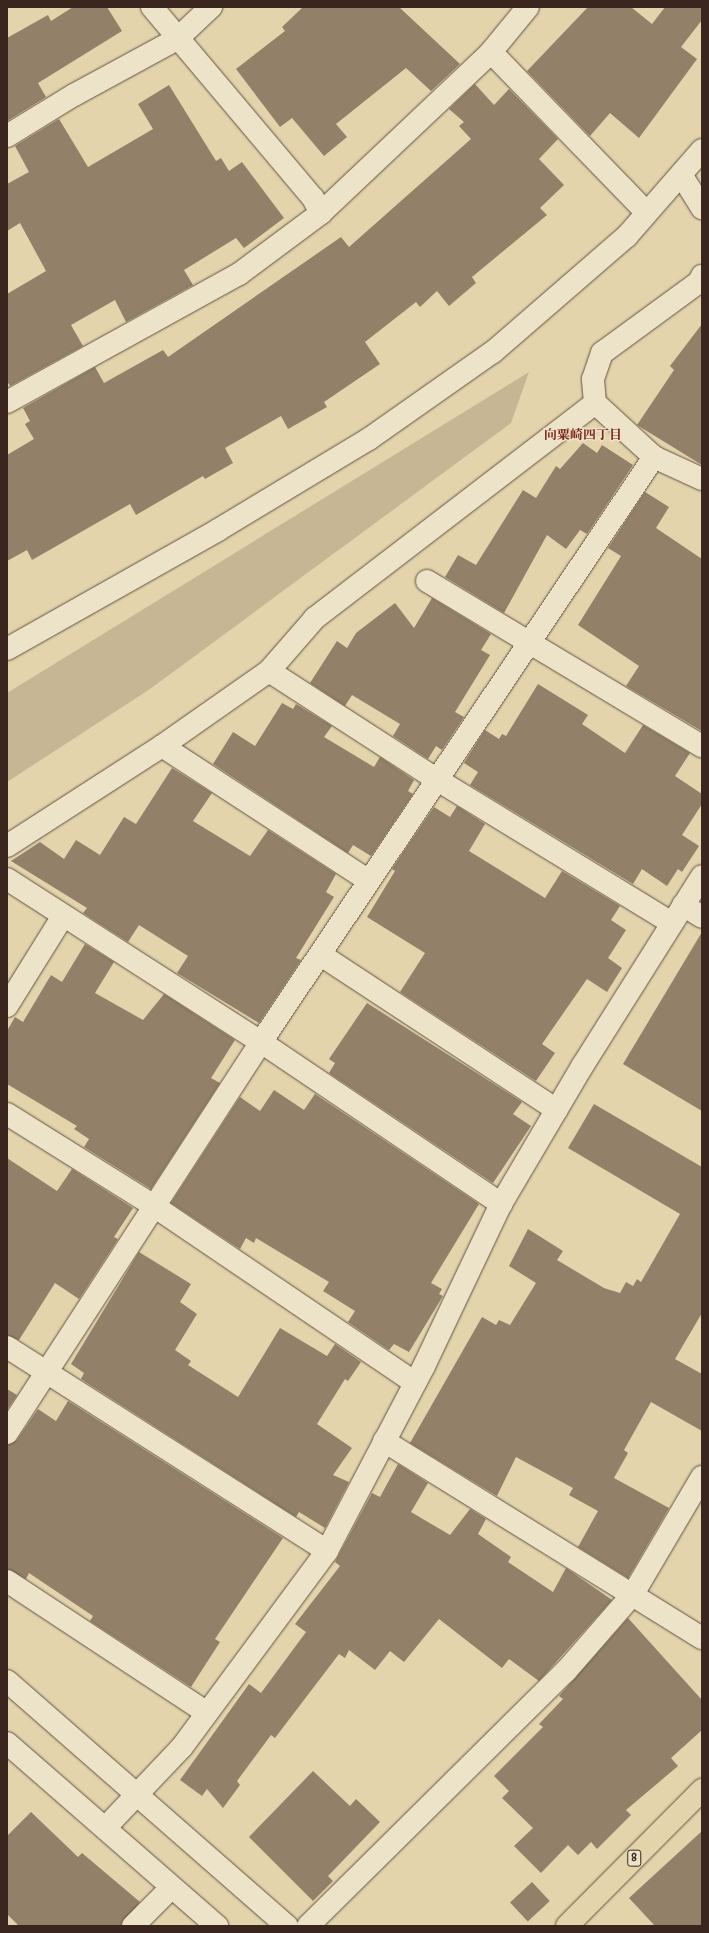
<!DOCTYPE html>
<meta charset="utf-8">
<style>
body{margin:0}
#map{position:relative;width:709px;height:1933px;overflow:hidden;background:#e3d4ac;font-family:"IM FELL DW Pica","Noto Serif JP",serif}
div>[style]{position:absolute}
.green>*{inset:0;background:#c6b694}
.building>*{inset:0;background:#928068;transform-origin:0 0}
.roads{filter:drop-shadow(0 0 1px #645242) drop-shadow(0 0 1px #645242)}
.minor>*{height:22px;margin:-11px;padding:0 11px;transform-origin:11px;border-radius:11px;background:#ede3c9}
.major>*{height:22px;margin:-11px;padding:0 11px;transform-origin:11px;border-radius:11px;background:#e3d4ac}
span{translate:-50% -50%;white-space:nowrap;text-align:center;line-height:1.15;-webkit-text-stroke:3px #ede3c9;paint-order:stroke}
.shield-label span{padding:1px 3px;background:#ede3c9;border:1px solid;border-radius:3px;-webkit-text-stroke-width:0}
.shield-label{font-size:11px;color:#3a261e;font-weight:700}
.neighbourhood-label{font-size:13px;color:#7a1f14;font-weight:700}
.frame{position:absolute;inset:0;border:8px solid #3a261e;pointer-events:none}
</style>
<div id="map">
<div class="green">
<div style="clip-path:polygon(529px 372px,511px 423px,150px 689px,7px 782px,7px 693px)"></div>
</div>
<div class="building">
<div style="clip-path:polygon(73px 7px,107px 7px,122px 31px,38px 83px,46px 97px,7px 121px,7px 38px,48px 15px,51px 21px)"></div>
<div style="clip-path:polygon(303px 7px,399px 7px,460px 64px,431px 91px,406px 68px,336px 124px,347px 137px,324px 156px,292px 118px,280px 127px,236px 69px,285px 31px,282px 27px)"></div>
<div style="clip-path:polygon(588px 7px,631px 7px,652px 24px,665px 7px,702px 7px,702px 20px,681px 47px,697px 59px,639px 138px,610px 113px,590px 136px,527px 71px)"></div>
<div style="clip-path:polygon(475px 84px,494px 105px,509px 89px,558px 139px,539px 159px,564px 185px,540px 208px,547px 215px,472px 277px,476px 283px,449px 306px,437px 291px,420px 307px,416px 302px,365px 342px,380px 364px,324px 402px,327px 407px,288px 429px,281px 416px,225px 448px,233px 463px,205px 479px,203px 476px,136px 515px,130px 504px,32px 560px,27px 550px,7px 561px,7px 455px,34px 439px,25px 424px,30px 421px,23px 408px,95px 367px,104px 383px,163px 350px,168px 357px,341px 237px,349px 247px,471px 139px,459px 126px,464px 122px,449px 109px)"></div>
<div style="clip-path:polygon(169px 85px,216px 161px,221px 158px,229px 171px,242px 162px,284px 218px,244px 248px,236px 238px,184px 270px,193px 285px,126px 322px,115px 300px,71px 325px,83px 346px,10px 386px,7px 381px,7px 294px,46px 271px,20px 223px,7px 231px,7px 184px,29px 172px,15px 146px,59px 119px,88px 167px,153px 129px,138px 104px)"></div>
<div style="clip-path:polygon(702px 324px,702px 465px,637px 425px,674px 370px,670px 366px)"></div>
<div style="clip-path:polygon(583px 443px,597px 453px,602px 445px,633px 465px,587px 534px,580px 530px,566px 549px,547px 535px,504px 613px,445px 577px,458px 555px,476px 565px,523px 490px,536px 498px,556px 466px,560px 469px)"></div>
<div style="clip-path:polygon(645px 492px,669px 507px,656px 528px,702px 559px,702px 731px,626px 686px,639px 666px,578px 625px,621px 556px,608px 548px)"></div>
<div style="clip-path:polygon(432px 598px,491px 634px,481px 650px,490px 655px,455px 712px,464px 717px,442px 750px,436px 746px,428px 759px,393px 736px,400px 724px,352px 695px,345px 706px,310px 683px,337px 641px,347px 648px,356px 633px,395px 603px,414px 628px)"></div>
<div style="clip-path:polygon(538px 684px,588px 715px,582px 724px,625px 753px,643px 725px,690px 753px,675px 776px,702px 794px,702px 804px,682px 835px,699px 846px,682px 872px,678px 869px,667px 886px,642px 869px,633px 884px,470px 785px,478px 772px,464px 763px,485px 730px,499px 739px,502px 734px,506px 736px)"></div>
<div style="clip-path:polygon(282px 703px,293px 709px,296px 704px,332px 726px,324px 737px,374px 767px,380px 757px,414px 780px,408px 791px,413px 794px,371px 856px,353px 845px,348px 853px,213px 764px,233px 732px,255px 746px)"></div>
<div style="clip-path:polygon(172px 768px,212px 793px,193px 821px,250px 856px,268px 830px,336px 874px,326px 892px,334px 897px,296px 958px,301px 960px,259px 1023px,177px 973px,188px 956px,139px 925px,128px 942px,83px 913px,87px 908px,11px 861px,40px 842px,64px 859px,76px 840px,100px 855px,124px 817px,136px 824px)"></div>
<div style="clip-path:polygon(457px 806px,485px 824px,469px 851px,545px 898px,562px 871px,620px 906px,611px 920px,626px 930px,608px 958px,622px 968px,607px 992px,587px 979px,542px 1044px,555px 1053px,536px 1081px,400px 992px,425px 953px,367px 917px,395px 871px,392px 869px,434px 807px,450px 817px)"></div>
<div style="clip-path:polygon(702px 932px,702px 1111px,623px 1064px)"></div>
<div style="clip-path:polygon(85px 944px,114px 962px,95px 993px,143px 1020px,164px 994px,235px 1040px,211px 1078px,220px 1083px,151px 1189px,84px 1147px,89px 1139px,74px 1129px,77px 1126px,7px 1084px,7px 1031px,15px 1017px,23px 1022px,51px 975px,62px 982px)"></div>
<div style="clip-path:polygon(367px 1003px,522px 1102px,513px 1114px,531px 1126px,493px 1183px,329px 1073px,335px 1063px,329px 1059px)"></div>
<div style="clip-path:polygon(274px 1090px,304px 1110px,315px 1094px,479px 1204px,431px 1283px,442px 1289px,439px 1294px,443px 1296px,409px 1352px,394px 1344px,389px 1350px,348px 1322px,355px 1311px,323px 1291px,329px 1282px,256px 1238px,254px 1243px,246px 1238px,240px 1249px,171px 1203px,240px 1097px,260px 1111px)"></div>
<div style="clip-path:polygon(594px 1104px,702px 1167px,702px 1313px,675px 1359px,702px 1374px,702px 1431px,651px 1402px,624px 1450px,628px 1453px,614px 1478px,669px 1508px,628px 1578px,578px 1547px,598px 1511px,569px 1495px,573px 1488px,516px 1457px,497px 1496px,410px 1443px,482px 1317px,496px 1325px,499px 1320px,510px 1325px,536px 1283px,509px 1266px,528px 1229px,563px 1251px,557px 1260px,604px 1288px,620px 1293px,626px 1282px,633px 1286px,637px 1279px,641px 1282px,680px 1214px,568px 1148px)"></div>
<div style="clip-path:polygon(7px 1158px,57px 1191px,72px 1169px,133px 1208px,114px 1237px,118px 1239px,79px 1299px,55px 1283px,19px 1340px,7px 1335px)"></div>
<div style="clip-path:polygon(139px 1252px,191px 1284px,180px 1302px,197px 1314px,175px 1350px,191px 1361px,188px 1365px,238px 1397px,280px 1328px,327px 1356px,335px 1344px,361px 1362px,348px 1381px,345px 1379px,317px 1424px,352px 1448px,333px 1475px,349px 1482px,325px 1528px,299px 1512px,296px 1517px,81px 1379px,84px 1373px,71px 1364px)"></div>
<div style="clip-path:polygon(7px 1389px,17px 1395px,7px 1410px)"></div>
<div style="clip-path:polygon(68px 1401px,283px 1538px,215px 1639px,220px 1642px,191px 1687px,90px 1621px,93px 1616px,29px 1573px,26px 1579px,7px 1569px,7px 1445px,17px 1440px,38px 1409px,56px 1421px)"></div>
<div style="clip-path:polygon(398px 1464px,428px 1483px,411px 1512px,450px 1535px,470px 1509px,486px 1519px,478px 1534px,511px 1557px,508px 1562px,553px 1592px,566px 1568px,612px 1600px,539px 1681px,509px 1659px,502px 1668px,439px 1619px,404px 1662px,390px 1651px,375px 1670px,349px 1650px,345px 1658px,339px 1654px,275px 1738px,271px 1735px,237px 1781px,240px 1785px,223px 1808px,207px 1789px,202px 1796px,180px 1780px,249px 1684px,261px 1693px,306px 1632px,295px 1624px,340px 1566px,335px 1562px,372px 1493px,380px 1497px)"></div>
<div style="clip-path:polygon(628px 1618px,702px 1700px,702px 1730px,671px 1758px,678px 1766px,626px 1810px,631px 1815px,597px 1849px,591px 1842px,578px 1855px,568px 1845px,541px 1873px,514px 1846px,533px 1828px,502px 1798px,509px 1791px,494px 1776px,543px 1727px,539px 1724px,563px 1699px,559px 1696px)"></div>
<div style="clip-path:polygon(313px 1771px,350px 1806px,356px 1799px,380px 1822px,328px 1876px,333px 1881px,313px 1901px,249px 1837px)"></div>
<div style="clip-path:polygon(31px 1812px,78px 1857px,82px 1853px,140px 1902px,121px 1926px,19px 1926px,7px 1914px,7px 1836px)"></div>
<div style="clip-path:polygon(702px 1831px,702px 1926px,655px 1926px,629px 1898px)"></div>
<div style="left:532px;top:1882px;width:26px;height:30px;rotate:47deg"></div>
</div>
<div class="roads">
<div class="minor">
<div style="left:152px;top:7px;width:250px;rotate:49.9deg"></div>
<div style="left:313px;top:198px;width:17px;rotate:62deg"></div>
<div style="left:491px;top:52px;width:223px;rotate:45.9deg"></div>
<div style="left:7px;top:136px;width:79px;rotate:-31.5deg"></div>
<div style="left:74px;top:95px;width:117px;rotate:-28.5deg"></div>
<div style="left:177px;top:39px;width:47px;rotate:-43.3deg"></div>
<div style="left:682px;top:176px;width:38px;rotate:58deg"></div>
<div style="left:7px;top:402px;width:265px;rotate:-28.9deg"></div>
<div style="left:239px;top:274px;width:102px;rotate:-36.6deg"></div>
<div style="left:321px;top:213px;width:234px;rotate:-43.4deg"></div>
<div style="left:491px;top:52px;width:58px;rotate:-50.6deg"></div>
<div style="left:654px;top:457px;width:53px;rotate:24.6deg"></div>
<div style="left:427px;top:581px;width:321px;rotate:31deg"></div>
<div style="left:7px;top:649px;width:242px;rotate:-29.4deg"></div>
<div style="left:218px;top:530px;width:176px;rotate:-31.1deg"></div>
<div style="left:369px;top:439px;width:151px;rotate:-35.1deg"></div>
<div style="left:493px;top:352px;width:177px;rotate:-40.9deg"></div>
<div style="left:627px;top:236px;width:114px;rotate:-48.9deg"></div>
<div style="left:269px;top:671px;width:70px;rotate:-49deg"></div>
<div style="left:315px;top:618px;width:353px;rotate:-37.5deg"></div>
<div style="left:162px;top:746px;width:247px;rotate:33.1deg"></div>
<div style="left:7px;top:846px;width:184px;rotate:-32.8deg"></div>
<div style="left:162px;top:746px;width:131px;rotate:-35deg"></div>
<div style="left:269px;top:671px;width:199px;rotate:32.9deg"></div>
<div style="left:436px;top:779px;width:276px;rotate:31.4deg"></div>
<div style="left:7px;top:879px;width:302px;rotate:32.7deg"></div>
<div style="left:261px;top:1042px;width:290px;rotate:34deg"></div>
<div style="left:683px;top:905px;width:22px;rotate:32deg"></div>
<div style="left:321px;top:955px;width:282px;rotate:33.3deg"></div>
<div style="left:7px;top:1006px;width:106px;rotate:-58.1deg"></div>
<div style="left:7px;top:1114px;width:173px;rotate:32deg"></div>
<div style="left:154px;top:1206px;width:315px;rotate:34.1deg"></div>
<div style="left:7px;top:1347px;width:379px;rotate:32.5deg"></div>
<div style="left:7px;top:1433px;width:466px;rotate:-57deg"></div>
<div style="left:261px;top:1042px;width:705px;rotate:-56.11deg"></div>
<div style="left:654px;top:457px;width:80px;rotate:-137.5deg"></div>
<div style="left:595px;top:403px;width:24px;rotate:-95deg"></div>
<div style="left:593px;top:379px;width:28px;rotate:-71deg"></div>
<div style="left:602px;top:353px;width:120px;rotate:-36.2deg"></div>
<div style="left:699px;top:282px;width:7px;rotate:-63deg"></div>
<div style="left:384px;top:1441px;width:374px;rotate:31.8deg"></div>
<div style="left:7px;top:1581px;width:238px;rotate:33.4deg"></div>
<div style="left:7px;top:1681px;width:372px;rotate:41.2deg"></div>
<div style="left:7px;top:1743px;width:279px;rotate:41.1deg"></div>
<div style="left:106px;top:1827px;width:110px;rotate:-46.5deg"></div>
<div style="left:182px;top:1747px;width:244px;rotate:-53.5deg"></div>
<div style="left:327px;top:1551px;width:209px;rotate:-62.3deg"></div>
<div style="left:424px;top:1366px;width:179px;rotate:-64.6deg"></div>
<div style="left:501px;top:1204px;width:161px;rotate:-59.5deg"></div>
<div style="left:583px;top:1065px;width:223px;rotate:-57.8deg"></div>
<div style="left:133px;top:1926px;width:54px;rotate:-45deg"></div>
<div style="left:308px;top:1926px;width:363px;rotate:-44.7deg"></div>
<div style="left:566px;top:1671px;width:102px;rotate:-49deg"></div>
<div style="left:633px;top:1594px;width:136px;rotate:-59.5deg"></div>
</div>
<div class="major">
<div style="left:567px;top:1926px;width:192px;rotate:-45.2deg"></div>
</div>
</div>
<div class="shield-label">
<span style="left:634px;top:1858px">8</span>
</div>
<div class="neighbourhood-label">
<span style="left:583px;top:435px">向粟崎四丁目</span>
</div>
<div class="frame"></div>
</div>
